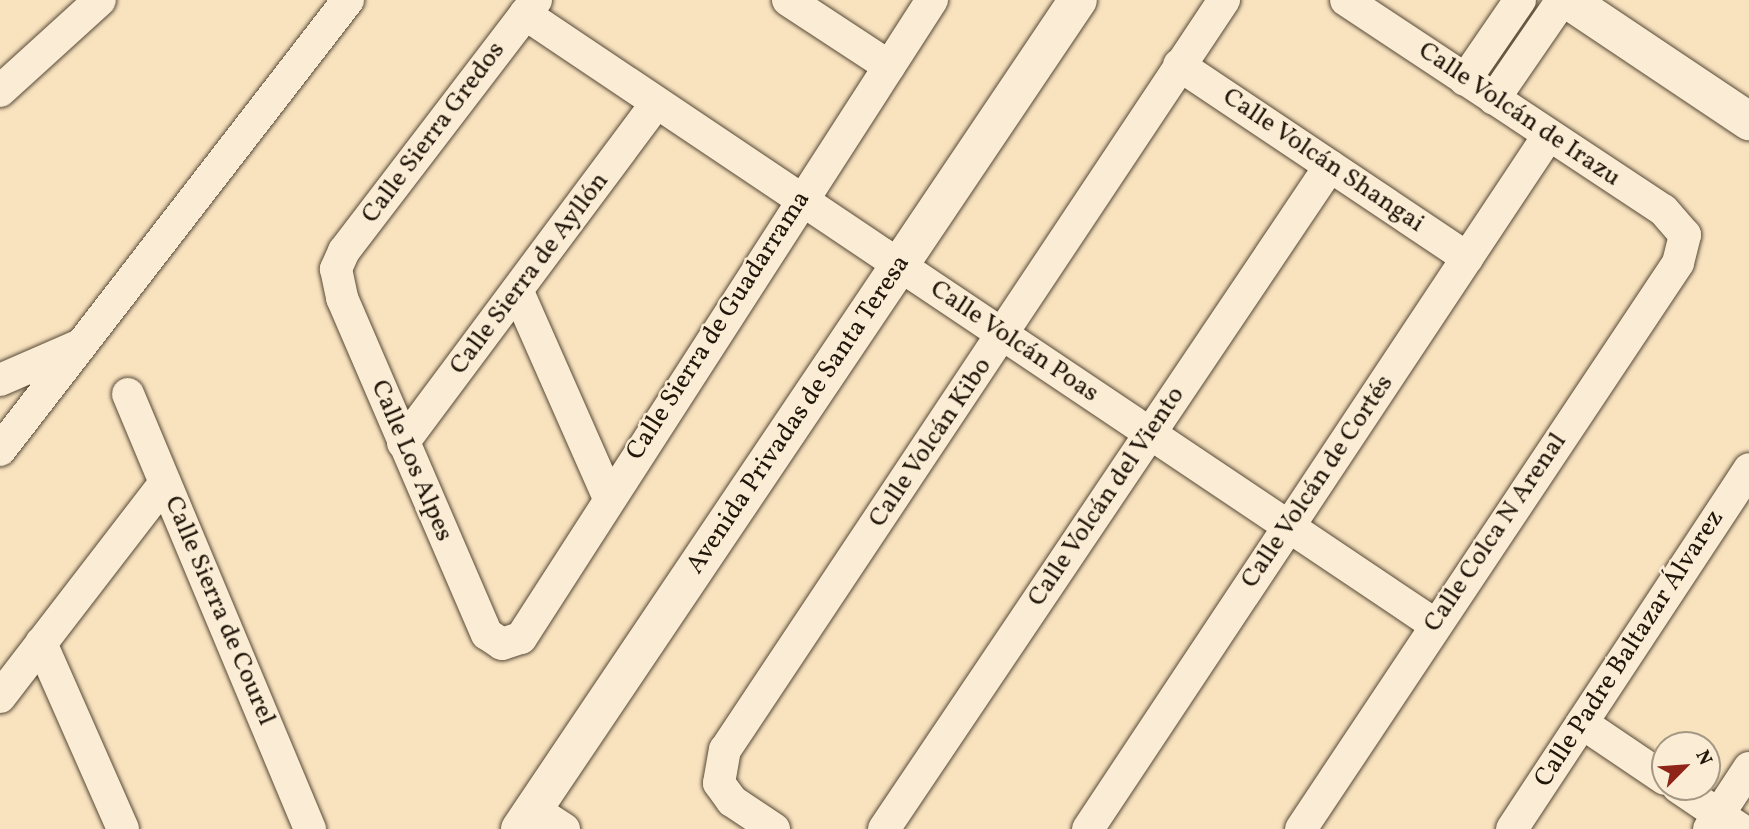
<!DOCTYPE html>
<meta charset="utf-8">
<style>
body{margin:0}
#map{position:relative;width:1749px;height:829px;overflow:hidden;background:#f9e3bf;font-family:Vollkorn,serif}
div>[style]{position:absolute}
.roads{filter:drop-shadow(0 0 2px #574937) drop-shadow(0 0 2px #574937)}
.minor>*{height:32px;margin:-16px;padding:0 16px;transform-origin:16px;border-radius:16px;background:#fbedd5}
.tertiary>*{height:38px;margin:-19px;padding:0 19px;transform-origin:19px;border-radius:19px;background:#fbedd5}
span{translate:-50% -50%;white-space:nowrap;text-align:center;line-height:1.15;-webkit-text-stroke:5px #fbedd5;paint-order:stroke}
.street-label{font-size:26px;color:#21160a}
.north{position:absolute;left:1651px;top:731px;width:70px;height:70px;box-sizing:border-box;background:#fbedd5;border:2px solid #a49784;border-radius:50%;rotate:65deg;font-size:19px;font-weight:700;line-height:28px;text-align:center;color:#21160a}
.north::after{content:'';display:block;margin:auto;width:24px;height:32px;background:#8f2418;clip-path:polygon(50% 0,100% 100%,50% 72%,0 100%)}
</style>
<div id="map">
<div class="roads">
<div class="minor">
<div style="left:536px;top:0;width:316px;rotate:127.4deg"></div>
<div style="left:344px;top:251px;width:20px;rotate:114deg"></div>
<div style="left:336px;top:269px;width:30px;rotate:78deg"></div>
<div style="left:342px;top:298px;width:366px;rotate:66.7deg"></div>
<div style="left:487px;top:634px;width:18px;rotate:34deg"></div>
<div style="left:502px;top:644px;width:20px;rotate:-18deg"></div>
<div style="left:521px;top:638px;width:759px;rotate:-57.21deg"></div>
<div style="left:788px;top:0;width:121px;rotate:33.2deg"></div>
<div style="left:525px;top:14px;width:1095px;rotate:33.86deg"></div>
<div style="left:1179px;top:65px;width:347px;rotate:33.8deg"></div>
<div style="left:1465px;top:80px;width:97px;rotate:-55.5deg"></div>
<div style="left:0;top:91px;width:135px;rotate:-42.3deg"></div>
<div style="left:1494px;top:99px;width:120px;rotate:-55.5deg"></div>
<div style="left:518px;top:292px;width:223px;rotate:66.2deg"></div>
<div style="left:0;top:380px;width:83px;rotate:-23.5deg"></div>
<div style="left:128px;top:394px;width:472px;rotate:67.3deg"></div>
<div style="left:403px;top:443px;width:424px;rotate:-53.3deg"></div>
<div style="left:0;top:450px;width:569px;rotate:-52.28deg"></div>
<div style="left:41px;top:643px;width:203px;rotate:66.2deg"></div>
<div style="left:0;top:697px;width:270px;rotate:-52.4deg"></div>
<div style="left:1582px;top:723px;width:100px;rotate:34deg"></div>
<div style="left:1678px;top:787px;width:75px;rotate:34.1deg"></div>
<div style="left:533px;top:809px;width:37px;rotate:33deg"></div>
<div style="left:774px;top:829px;width:50px;rotate:-146.3deg"></div>
<div style="left:732px;top:801px;width:22px;rotate:-126deg"></div>
<div style="left:719px;top:783px;width:34px;rotate:-80deg"></div>
<div style="left:725px;top:750px;width:901px;rotate:-56.36deg"></div>
<div style="left:884px;top:829px;width:799px;rotate:-56.07deg"></div>
<div style="left:1088px;top:829px;width:832px;rotate:-56.42deg"></div>
<div style="left:1301px;top:829px;width:680px;rotate:-56.33deg"></div>
<div style="left:1678px;top:263px;width:29px;rotate:-76deg"></div>
<div style="left:1685px;top:235px;width:33px;rotate:-131deg"></div>
<div style="left:1663px;top:210px;width:380px;rotate:-146.5deg"></div>
<div style="left:1512px;top:829px;width:431px;rotate:-56.6deg"></div>
<div style="left:1709px;top:829px;width:73px;rotate:-56.7deg"></div>
</div>
<div class="tertiary">
<div style="left:1568px;top:0;width:218px;rotate:33.8deg"></div>
<div style="left:520px;top:829px;width:999px;rotate:-56.06deg"></div>
</div>
</div>
<div class="street-label">
<span style="left:1519px;top:115px;rotate:34deg">Calle Volcán de Irazu</span>
<span style="left:434px;top:133px;rotate:-53deg">Calle Sierra Gredos</span>
<span style="left:1323px;top:161px;rotate:34deg">Calle Volcán Shangai</span>
<span style="left:530px;top:274px;rotate:-53deg">Calle Sierra de Ayllón</span>
<span style="left:719px;top:326px;rotate:-57deg">Calle Sierra de Guadarrama</span>
<span style="left:1014px;top:342px;rotate:34deg">Calle Volcán Poas</span>
<span style="left:799px;top:415px;rotate:-56deg">Avenida Privadas de Santa Teresa</span>
<span style="left:931px;top:443px;rotate:-56deg">Calle Volcán Kibo</span>
<span style="left:411px;top:461px;rotate:67deg">Calle Los Alpes</span>
<span style="left:1318px;top:482px;rotate:-56deg">Calle Volcán de Cortés</span>
<span style="left:1107px;top:497px;rotate:-56deg">Calle Volcán del Viento</span>
<span style="left:1496px;top:533px;rotate:-56deg">Calle Colca N Arenal</span>
<span style="left:219px;top:611px;rotate:67deg">Calle Sierra de Courel</span>
<span style="left:1630px;top:649px;rotate:-57deg">Calle Padre Baltazar Álvarez</span>
</div>
<div class="north">N</div>
</div>
